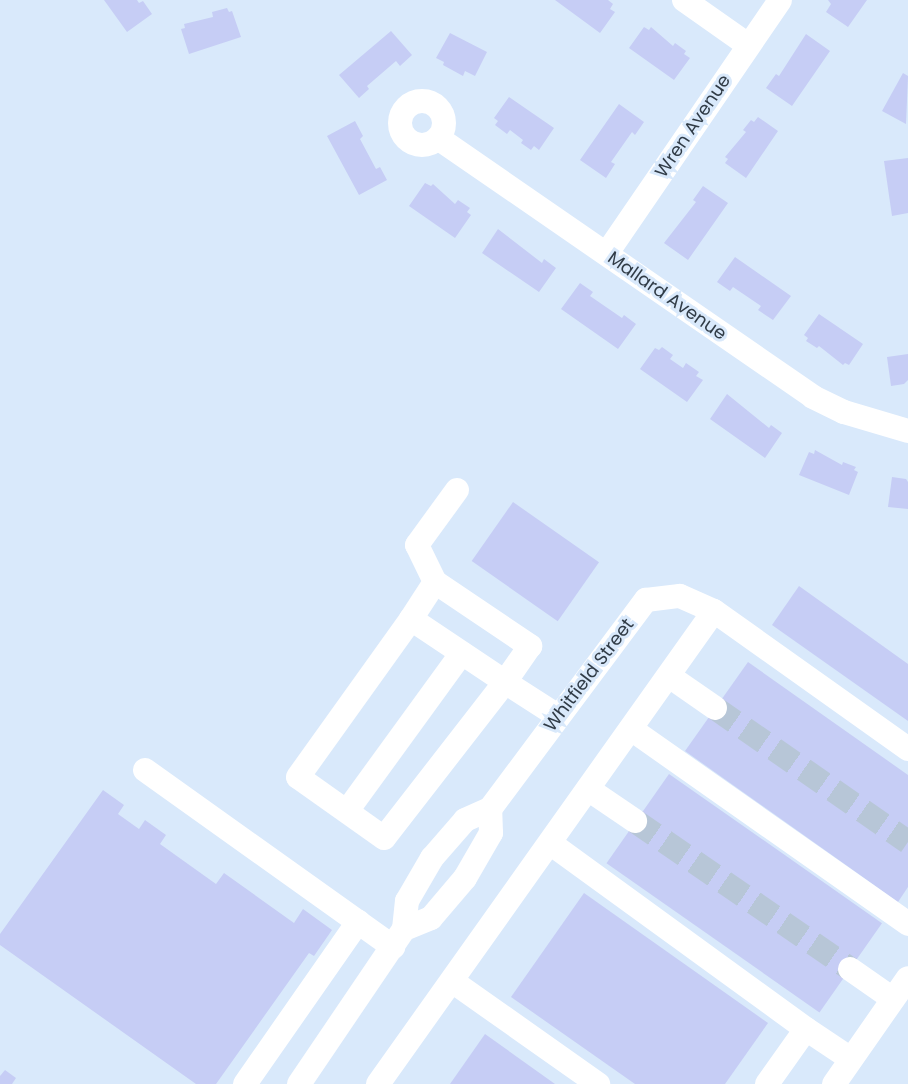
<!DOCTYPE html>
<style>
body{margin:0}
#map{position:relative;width:908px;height:1084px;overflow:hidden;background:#d9e9fb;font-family:Poppins,sans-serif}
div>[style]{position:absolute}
.building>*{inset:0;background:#c6cdf5;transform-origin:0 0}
.minor-tunnel>*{height:24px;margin-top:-12px;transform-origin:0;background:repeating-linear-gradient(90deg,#b7c6d7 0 24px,transparent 0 36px)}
.minor>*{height:24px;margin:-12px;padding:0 12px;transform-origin:12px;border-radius:12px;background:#fff}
.minor>.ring{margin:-12px;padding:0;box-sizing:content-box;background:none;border:24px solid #fff;border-radius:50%}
span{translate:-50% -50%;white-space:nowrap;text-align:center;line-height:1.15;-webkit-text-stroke:6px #d9e9fb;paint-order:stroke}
.street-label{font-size:18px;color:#313c47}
</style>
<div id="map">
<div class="building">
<div style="clip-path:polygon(104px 0,137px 0,139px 3px,143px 1px,152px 14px,127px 32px)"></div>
<div style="clip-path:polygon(555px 0,608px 0,613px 4px,610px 9px,615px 12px,600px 33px)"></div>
<div style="clip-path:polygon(828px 0,867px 0,848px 27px,826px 12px,831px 4px)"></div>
<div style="clip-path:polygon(227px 8px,229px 12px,232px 11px,241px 37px,189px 54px,181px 29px,185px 28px,184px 24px,213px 17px,212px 12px)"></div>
<div style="clip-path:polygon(644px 27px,649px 30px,651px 27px,673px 46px,675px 43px,686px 51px,684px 54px,690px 58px,674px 80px,629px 48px)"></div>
<div style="clip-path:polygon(391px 31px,412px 55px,400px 66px,396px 61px,367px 86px,369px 89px,359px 98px,339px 75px)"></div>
<div style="clip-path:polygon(450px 33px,487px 52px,475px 76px,465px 71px,463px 76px,443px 65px,444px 62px,436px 58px)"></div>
<div style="clip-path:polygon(806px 34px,830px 51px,792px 106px,766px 88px,776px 74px,779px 76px)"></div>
<div style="clip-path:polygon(903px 73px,908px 76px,906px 124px,882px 111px)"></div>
<div style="clip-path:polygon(509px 97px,554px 128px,539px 150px,534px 146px,531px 150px,521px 143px,523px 140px,510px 130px,507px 134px,495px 125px,498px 121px,494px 118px)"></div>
<div style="clip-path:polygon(619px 104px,644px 122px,635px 135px,632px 132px,611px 162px,615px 164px,606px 178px,580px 160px)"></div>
<div style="clip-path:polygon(758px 117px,778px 131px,746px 178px,725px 163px,728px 159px,725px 157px,746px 132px,743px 130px,751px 120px,754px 122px)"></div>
<div style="clip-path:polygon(355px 121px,363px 136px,360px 139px,376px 169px,380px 167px,387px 180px,359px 195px,327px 136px)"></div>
<div style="clip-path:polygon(908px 158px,908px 213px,892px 216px,884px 161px)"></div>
<div style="clip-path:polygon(425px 183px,431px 186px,433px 184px,455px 204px,458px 200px,470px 208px,467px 212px,471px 215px,455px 238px,409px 206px)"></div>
<div style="clip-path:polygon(703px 186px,728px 203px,688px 260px,664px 243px,696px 202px,693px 200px)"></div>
<div style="clip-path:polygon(498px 229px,542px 263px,544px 259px,556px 268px,539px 292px,482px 253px)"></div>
<div style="clip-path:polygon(735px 257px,791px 296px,773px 320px,758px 310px,761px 306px,733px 287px,730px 291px,717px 282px)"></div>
<div style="clip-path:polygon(580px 283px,593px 292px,590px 296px,622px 318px,624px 315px,636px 324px,618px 349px,561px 309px)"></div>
<div style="clip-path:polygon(819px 314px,863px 344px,849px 365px,845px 363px,843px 365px,819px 346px,817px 348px,806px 341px,808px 338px,804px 335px)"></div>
<div style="clip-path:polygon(662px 347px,673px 355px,670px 359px,683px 368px,686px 363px,699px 372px,696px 376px,703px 380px,687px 402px,640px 369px,655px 348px,659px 350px)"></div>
<div style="clip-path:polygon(908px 354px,908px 380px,904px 384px,891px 386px,887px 357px)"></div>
<div style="clip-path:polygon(727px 394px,769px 428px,771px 425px,782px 433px,765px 458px,710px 419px)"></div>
<div style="clip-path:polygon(815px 450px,842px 465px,843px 462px,856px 467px,854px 470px,858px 472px,849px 495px,799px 475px,809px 452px,814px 454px)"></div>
<div style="clip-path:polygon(892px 477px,906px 479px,908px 482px,908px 509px,888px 507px)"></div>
<div style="left:513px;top:502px;width:105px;height:72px;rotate:35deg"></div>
<div style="clip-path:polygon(799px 586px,908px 664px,908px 721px,772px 625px)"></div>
<div style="clip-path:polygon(748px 662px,908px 775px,908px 887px,898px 902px,685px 751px)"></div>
<div style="left:669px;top:774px;width:260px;height:109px;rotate:35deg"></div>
<div style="clip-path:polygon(103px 790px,124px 805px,118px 814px,139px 829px,145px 820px,166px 835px,160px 844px,216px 884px,224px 873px,294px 923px,303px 909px,332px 930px,314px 956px,309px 953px,216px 1084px,196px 1084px,0 945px,0 934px)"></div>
<div style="clip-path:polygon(584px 893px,768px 1023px,725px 1084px,635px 1084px,511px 997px)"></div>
<div style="clip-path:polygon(485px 1034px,555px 1084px,450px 1084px)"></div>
<div style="clip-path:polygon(5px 1070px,16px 1078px,12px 1084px,0 1084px,0 1076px)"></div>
</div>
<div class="minor-tunnel">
<div style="left:715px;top:708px;width:235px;rotate:34.8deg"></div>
<div style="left:635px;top:821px;width:261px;rotate:34.5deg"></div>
</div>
<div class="minor">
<div style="left:684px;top:0;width:78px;rotate:35.1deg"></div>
<div class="ring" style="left:400px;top:101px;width:20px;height:20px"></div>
<div style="left:438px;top:138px;width:456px;rotate:34.6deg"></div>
<div style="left:813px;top:397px;width:34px;rotate:26deg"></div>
<div style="left:844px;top:412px;width:67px;rotate:16.5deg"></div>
<div style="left:607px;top:253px;width:306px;rotate:-55.6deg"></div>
<div style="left:435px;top:582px;width:41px;rotate:-115.9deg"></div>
<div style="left:417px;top:545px;width:68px;rotate:-54deg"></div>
<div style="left:411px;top:619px;width:44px;rotate:-57deg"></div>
<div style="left:435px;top:582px;width:115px;rotate:34deg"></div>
<div style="left:530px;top:646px;width:44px;rotate:124.8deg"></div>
<div style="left:505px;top:682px;width:197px;rotate:127.8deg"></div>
<div style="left:384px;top:838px;width:105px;rotate:-144.7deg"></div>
<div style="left:298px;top:777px;width:194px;rotate:-54.4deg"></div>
<div style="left:411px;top:619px;width:113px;rotate:33.8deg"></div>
<div style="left:505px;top:682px;width:63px;rotate:32.7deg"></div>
<div style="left:669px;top:676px;width:56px;rotate:34.8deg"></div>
<div style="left:631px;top:729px;width:339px;rotate:35.1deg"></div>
<div style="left:145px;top:770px;width:305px;rotate:35.5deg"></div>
<div style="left:588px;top:789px;width:57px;rotate:34.2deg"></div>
<div style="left:347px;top:811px;width:195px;rotate:-54deg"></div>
<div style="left:550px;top:843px;width:316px;rotate:36deg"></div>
<div style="left:404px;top:929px;width:29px;rotate:-22deg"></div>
<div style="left:431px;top:918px;width:52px;rotate:-49.6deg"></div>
<div style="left:465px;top:878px;width:52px;rotate:-60deg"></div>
<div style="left:491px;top:833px;width:24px;rotate:-92deg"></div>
<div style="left:850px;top:969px;width:52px;rotate:34.9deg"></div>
<div style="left:452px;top:981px;width:179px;rotate:35.2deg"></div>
<div style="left:245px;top:1084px;width:198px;rotate:-55.1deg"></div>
<div style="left:299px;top:1084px;width:187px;rotate:-55.9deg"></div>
<div style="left:404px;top:929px;width:28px;rotate:-84deg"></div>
<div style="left:407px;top:901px;width:50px;rotate:-59.8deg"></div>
<div style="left:432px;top:858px;width:50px;rotate:-49deg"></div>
<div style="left:465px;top:820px;width:27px;rotate:-24deg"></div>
<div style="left:490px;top:809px;width:261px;rotate:-53.3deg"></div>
<div style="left:646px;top:600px;width:34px;rotate:-7deg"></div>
<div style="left:680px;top:596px;width:37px;rotate:24deg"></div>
<div style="left:714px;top:611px;width:238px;rotate:35.4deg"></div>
<div style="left:378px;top:1084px;width:580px;rotate:-54.61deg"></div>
<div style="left:767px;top:1084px;width:67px;rotate:-54.7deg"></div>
<div style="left:806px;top:1029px;width:54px;rotate:33.7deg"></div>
<div style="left:834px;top:1084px;width:129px;rotate:-55.1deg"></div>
</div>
<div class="street-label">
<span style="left:693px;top:126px;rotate:-56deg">Wren Avenue</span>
<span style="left:667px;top:296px;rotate:35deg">Mallard Avenue</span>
<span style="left:589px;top:675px;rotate:-53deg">Whitfield Street</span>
</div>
</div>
